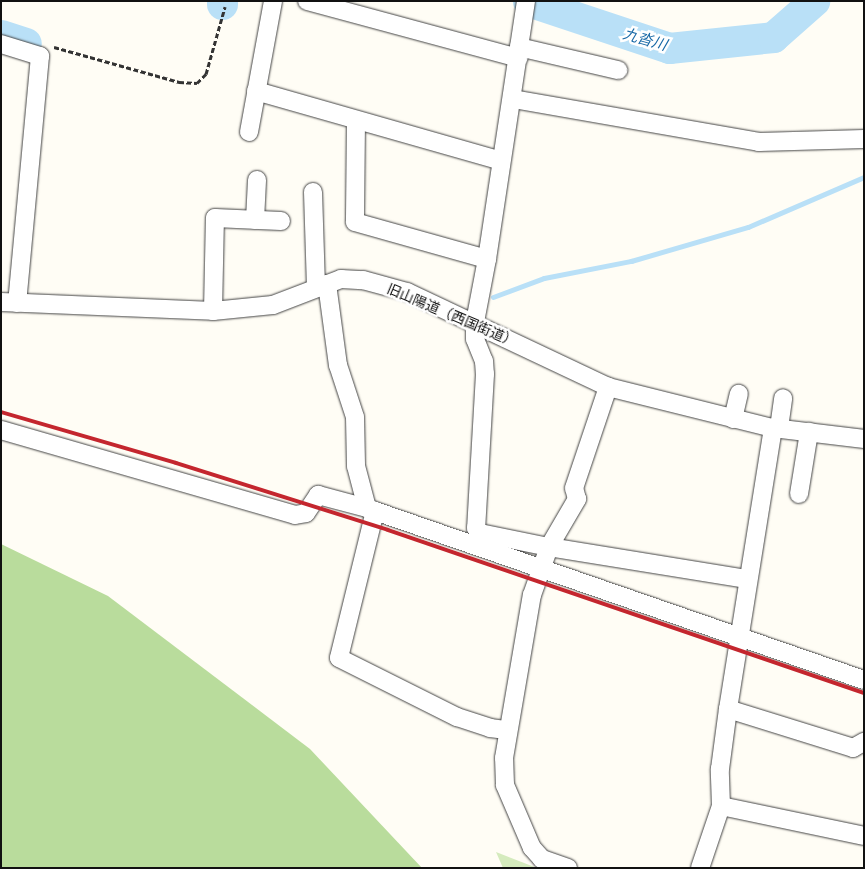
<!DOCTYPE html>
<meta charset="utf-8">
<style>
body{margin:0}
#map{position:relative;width:865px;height:869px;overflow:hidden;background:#fffdf5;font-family:"PT Serif","Noto Sans JP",serif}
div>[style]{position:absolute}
.green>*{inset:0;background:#d5ebbd}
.forest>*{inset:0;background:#b9dc9c}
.stream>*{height:5px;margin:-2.5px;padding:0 2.5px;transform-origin:2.5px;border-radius:2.5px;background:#b9e0f7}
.river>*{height:31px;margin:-15.5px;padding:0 15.5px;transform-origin:15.5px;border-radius:15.5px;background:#b9e0f7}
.path>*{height:3px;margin-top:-1.5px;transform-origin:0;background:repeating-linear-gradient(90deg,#333 0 5px,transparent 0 7.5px)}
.roads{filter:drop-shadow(0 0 1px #444) drop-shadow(0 0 1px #444)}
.minor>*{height:18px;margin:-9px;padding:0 9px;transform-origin:9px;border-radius:9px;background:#fff}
.rail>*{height:4px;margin:-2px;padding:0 2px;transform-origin:2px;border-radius:2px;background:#c4262e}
span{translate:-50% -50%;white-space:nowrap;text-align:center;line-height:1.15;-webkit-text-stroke:5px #fff;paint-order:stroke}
.street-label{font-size:14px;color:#111}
.water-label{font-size:15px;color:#1768a6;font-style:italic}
.frame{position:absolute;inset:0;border:2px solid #111;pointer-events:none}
</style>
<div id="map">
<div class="green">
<div style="clip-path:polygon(496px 852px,537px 868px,503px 868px)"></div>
</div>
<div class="forest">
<div style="clip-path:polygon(1px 544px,108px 596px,310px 749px,422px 868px,1px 868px)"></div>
</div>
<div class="stream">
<div style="left:493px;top:297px;width:54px;rotate:-20.4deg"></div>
<div style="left:544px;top:278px;width:89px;rotate:-11.1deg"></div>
<div style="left:631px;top:261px;width:122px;rotate:-16.2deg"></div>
<div style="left:748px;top:227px;width:126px;rotate:-23.3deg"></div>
</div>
<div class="river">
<div style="left:528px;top:1px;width:149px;rotate:18.4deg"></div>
<div style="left:669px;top:48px;width:105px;rotate:-6deg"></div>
<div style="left:773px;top:37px;width:55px;rotate:-41.3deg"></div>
<div style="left:222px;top:4px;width:3px;rotate:-90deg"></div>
<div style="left:1px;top:35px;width:26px;rotate:18deg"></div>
</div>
<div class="path">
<div style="left:54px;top:47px;width:130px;rotate:15.6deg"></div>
<div style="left:179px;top:82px;width:18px;rotate:3deg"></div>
<div style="left:197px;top:83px;width:13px;rotate:-45deg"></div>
<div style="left:206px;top:74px;width:70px;rotate:-74.2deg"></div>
</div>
<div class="roads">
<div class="minor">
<div style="left:307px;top:1px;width:219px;rotate:15.1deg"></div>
<div style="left:526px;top:1px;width:261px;rotate:98.6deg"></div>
<div style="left:487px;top:259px;width:64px;rotate:100.8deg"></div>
<div style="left:475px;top:322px;width:17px;rotate:90deg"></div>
<div style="left:475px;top:339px;width:24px;rotate:68deg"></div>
<div style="left:484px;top:361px;width:13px;rotate:86deg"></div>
<div style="left:485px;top:374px;width:154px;rotate:93.3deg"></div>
<div style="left:476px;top:528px;width:6px;rotate:51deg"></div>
<div style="left:480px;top:533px;width:70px;rotate:11.5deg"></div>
<div style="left:549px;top:547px;width:201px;rotate:9.2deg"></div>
<div style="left:1px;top:44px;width:41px;rotate:17.1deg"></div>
<div style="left:40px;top:56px;width:248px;rotate:95.3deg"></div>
<div style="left:519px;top:47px;width:102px;rotate:13.1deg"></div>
<div style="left:256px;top:91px;width:255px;rotate:15.9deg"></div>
<div style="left:513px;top:99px;width:250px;rotate:9.9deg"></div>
<div style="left:759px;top:142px;width:105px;rotate:-1.6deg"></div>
<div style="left:356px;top:121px;width:101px;rotate:90.6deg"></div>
<div style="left:355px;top:222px;width:137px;rotate:15.7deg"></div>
<div style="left:249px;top:132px;width:133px;rotate:-79.6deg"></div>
<div style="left:313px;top:192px;width:96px;rotate:88.2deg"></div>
<div style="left:255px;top:220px;width:40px;rotate:-87.1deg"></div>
<div style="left:327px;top:284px;width:82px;rotate:82.3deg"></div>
<div style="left:338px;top:365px;width:55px;rotate:71.9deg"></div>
<div style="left:355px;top:417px;width:49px;rotate:88.8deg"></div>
<div style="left:356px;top:466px;width:43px;rotate:75.3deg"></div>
<div style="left:367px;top:508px;width:9px;rotate:21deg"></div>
<div style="left:375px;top:511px;width:151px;rotate:103.8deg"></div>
<div style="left:339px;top:658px;width:132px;rotate:26.6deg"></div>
<div style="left:457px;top:717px;width:35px;rotate:18deg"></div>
<div style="left:490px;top:728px;width:17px;rotate:7deg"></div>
<div style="left:1px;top:302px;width:212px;rotate:2.4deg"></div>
<div style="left:213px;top:311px;width:60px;rotate:-5.7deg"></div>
<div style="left:273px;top:305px;width:73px;rotate:-20.9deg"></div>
<div style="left:341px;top:279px;width:22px;rotate:3deg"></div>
<div style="left:363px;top:280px;width:46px;rotate:15.3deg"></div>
<div style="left:407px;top:292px;width:222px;rotate:25.3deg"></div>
<div style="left:608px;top:387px;width:170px;rotate:14deg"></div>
<div style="left:773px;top:428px;width:92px;rotate:6.9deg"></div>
<div style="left:213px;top:311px;width:93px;rotate:-88.8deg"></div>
<div style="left:215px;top:218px;width:66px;rotate:2.6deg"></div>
<div style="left:733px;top:419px;width:26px;rotate:-77deg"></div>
<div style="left:779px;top:428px;width:30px;rotate:-82deg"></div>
<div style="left:1px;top:430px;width:306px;rotate:16.1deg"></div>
<div style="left:295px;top:515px;width:11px;rotate:-10deg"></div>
<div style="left:306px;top:513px;width:22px;rotate:-56deg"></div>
<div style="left:318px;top:495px;width:51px;rotate:14.9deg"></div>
<div style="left:799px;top:494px;width:63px;rotate:-80.8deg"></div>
<div style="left:375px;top:511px;width:517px;rotate:19.07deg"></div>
<div style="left:728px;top:709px;width:131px;rotate:17.3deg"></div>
<div style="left:853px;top:748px;width:13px;rotate:-29deg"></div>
<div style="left:721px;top:806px;width:146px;rotate:11.8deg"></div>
<div style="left:568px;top:868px;width:28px;rotate:-161deg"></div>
<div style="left:542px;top:859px;width:15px;rotate:-132deg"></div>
<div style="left:532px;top:848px;width:69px;rotate:-113.2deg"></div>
<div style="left:505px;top:785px;width:27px;rotate:-92deg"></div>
<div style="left:504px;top:758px;width:165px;rotate:-80.3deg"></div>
<div style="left:532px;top:595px;width:51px;rotate:-70.5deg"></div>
<div style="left:549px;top:547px;width:56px;rotate:-59.7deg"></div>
<div style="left:577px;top:499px;width:11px;rotate:-105deg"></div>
<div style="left:574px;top:488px;width:107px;rotate:-71.4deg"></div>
<div style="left:700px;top:868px;width:65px;rotate:-71.3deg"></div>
<div style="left:721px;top:806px;width:37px;rotate:-92deg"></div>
<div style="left:720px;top:769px;width:61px;rotate:-82.4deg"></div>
<div style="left:728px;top:709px;width:285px;rotate:-80.9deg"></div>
</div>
</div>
<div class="rail">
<div style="left:1px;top:412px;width:182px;rotate:16.2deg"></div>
<div style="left:176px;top:463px;width:222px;rotate:17.5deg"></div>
<div style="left:388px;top:530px;width:503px;rotate:18.9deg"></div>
</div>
<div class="street-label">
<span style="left:452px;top:315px;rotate:23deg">旧山陽道（西国街道）</span>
</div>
<div class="water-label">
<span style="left:645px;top:39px;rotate:16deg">九沓川</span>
</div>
<div class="frame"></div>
</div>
